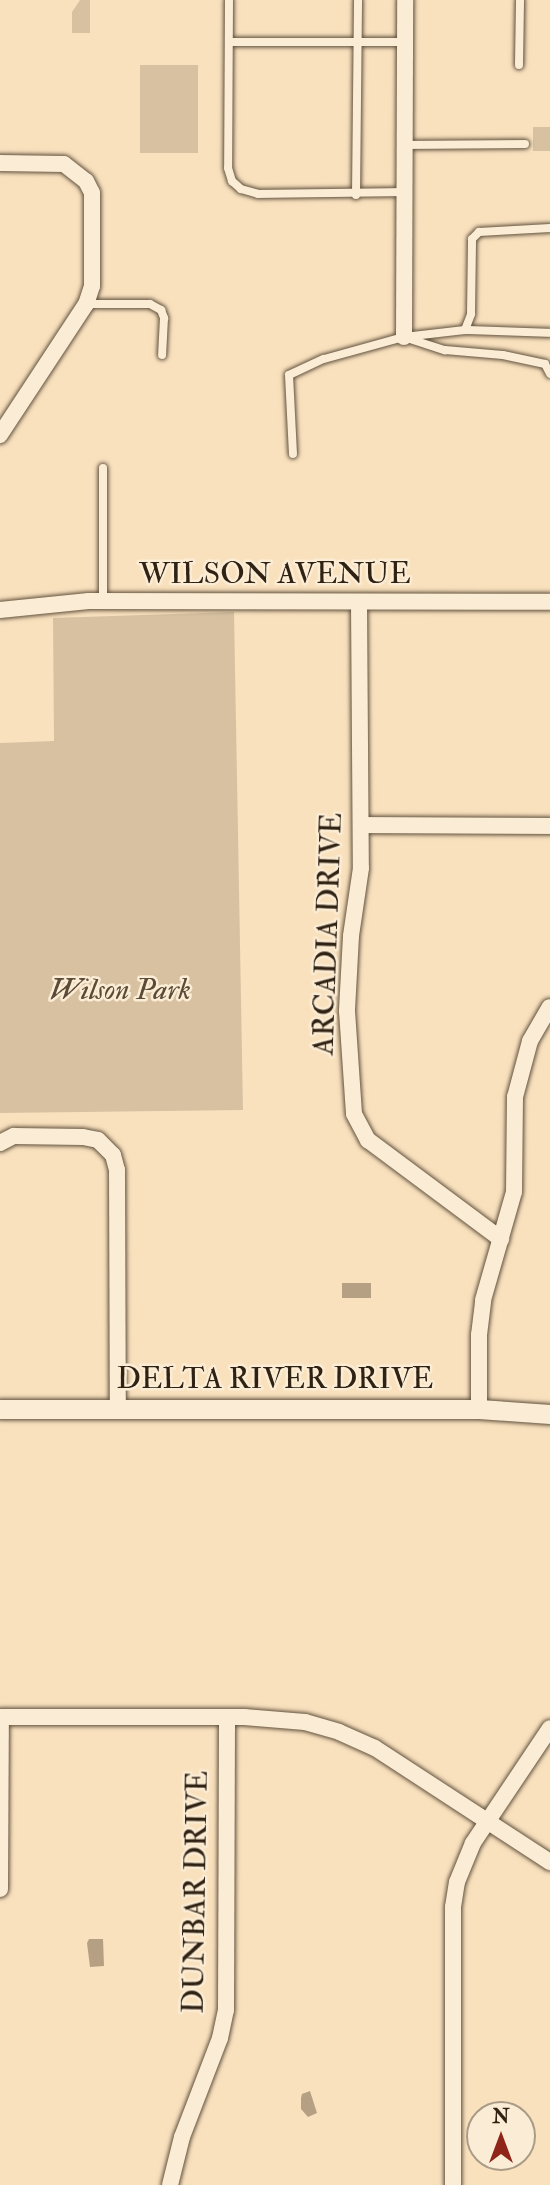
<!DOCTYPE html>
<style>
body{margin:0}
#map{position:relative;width:550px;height:2185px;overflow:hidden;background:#f9e1be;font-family:"IM FELL Double Pica",serif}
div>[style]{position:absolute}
.green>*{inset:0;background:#d7c1a1;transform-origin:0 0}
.water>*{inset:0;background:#b5a084;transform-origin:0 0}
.roads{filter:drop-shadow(0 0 2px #62523e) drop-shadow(0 0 2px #62523e)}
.service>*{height:8px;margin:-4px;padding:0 4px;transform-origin:4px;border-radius:4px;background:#fbecd5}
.minor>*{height:16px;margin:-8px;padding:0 8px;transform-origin:8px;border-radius:8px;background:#fbecd5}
.tertiary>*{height:19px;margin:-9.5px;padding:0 9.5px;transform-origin:9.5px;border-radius:9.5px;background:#fbecd5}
span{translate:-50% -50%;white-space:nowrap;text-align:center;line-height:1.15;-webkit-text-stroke:5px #fbecd5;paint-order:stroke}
.street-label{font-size:30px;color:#302213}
.park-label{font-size:30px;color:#5a4a36;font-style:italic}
.north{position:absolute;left:466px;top:2101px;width:70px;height:70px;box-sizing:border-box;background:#fbecd5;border:2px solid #aa9b87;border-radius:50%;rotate:0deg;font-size:19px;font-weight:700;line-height:28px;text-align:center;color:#302213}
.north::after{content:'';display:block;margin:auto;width:24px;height:32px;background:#8f2418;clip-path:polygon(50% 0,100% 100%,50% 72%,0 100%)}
</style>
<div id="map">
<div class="green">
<div style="clip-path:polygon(80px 0,90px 0,90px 33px,72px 33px,72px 12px)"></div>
<div style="left:198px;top:65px;width:88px;height:58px;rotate:90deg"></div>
<div style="left:533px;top:127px;width:17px;height:24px"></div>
<div style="clip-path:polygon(234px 612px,243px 1110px,0 1113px,0 743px,54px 741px,53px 618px)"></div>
</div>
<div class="water">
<div style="left:371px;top:1283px;width:15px;height:29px;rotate:90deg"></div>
<div style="clip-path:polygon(89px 1939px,103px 1939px,104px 1966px,90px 1967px,87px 1943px)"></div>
<div style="clip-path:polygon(310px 2091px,317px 2113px,308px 2117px,301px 2109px,301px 2098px,302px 2094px)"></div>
</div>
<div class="roads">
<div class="service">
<div style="left:229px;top:0;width:168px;rotate:90.3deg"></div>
<div style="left:228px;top:168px;width:14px;rotate:73deg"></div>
<div style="left:232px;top:181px;width:12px;rotate:42deg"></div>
<div style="left:241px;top:189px;width:18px;rotate:16deg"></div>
<div style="left:258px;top:194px;width:146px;rotate:-0.8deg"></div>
<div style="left:229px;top:42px;width:176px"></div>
<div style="left:519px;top:65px;width:65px;rotate:-89.1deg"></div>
<div style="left:405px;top:145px;width:120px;rotate:-0.5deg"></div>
<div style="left:356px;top:195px;width:195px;rotate:-89.4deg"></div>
<div style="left:86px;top:304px;width:64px"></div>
<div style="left:150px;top:304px;width:13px;rotate:29deg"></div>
<div style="left:161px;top:310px;width:9px;rotate:69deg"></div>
<div style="left:164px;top:318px;width:37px;rotate:93deg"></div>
<div style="left:465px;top:330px;width:17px;rotate:-69deg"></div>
<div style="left:471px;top:314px;width:75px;rotate:-89.2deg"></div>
<div style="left:472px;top:239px;width:10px;rotate:-45deg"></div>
<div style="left:479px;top:232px;width:71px;rotate:-3.2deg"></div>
<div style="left:407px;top:338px;width:40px;rotate:18deg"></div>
<div style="left:445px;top:350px;width:58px;rotate:4.9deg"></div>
<div style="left:503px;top:355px;width:43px;rotate:12.1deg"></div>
<div style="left:545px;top:364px;width:11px;rotate:63deg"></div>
<div style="left:293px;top:454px;width:79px;rotate:-92.9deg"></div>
<div style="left:289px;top:375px;width:38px;rotate:-25deg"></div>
<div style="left:324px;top:359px;width:83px;rotate:-15.4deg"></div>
<div style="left:404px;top:337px;width:61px;rotate:-6.5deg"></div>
<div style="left:465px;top:330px;width:85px;rotate:2deg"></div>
<div style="left:103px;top:601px;width:133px;rotate:-90deg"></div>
</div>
<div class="minor">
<div style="left:0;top:163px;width:64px;rotate:0.9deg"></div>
<div style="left:64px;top:164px;width:28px;rotate:38deg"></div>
<div style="left:86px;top:181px;width:13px;rotate:63deg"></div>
<div style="left:92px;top:193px;width:93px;rotate:90deg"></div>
<div style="left:92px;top:286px;width:19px;rotate:108deg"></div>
<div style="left:86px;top:304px;width:157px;rotate:123.3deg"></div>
<div style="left:404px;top:337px;width:337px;rotate:-89.8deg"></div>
<div style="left:359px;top:602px;width:266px;rotate:89.6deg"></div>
<div style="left:361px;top:868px;width:69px;rotate:98.4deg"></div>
<div style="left:351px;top:936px;width:75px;rotate:93.1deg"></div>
<div style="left:347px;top:1011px;width:103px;rotate:86.1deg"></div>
<div style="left:354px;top:1114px;width:30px;rotate:62deg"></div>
<div style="left:368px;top:1140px;width:166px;rotate:36.7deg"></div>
<div style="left:0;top:610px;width:89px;rotate:-5.8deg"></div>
<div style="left:89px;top:601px;width:461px;rotate:0.1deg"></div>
<div style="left:362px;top:825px;width:188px;rotate:0.3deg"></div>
<div style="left:0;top:1143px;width:16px;rotate:-27deg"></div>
<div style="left:14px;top:1136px;width:69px;rotate:0.8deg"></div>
<div style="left:83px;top:1137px;width:15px;rotate:11deg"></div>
<div style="left:98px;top:1140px;width:21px;rotate:45deg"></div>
<div style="left:113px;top:1155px;width:16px;rotate:75deg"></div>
<div style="left:117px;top:1170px;width:239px;rotate:89.8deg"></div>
<div style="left:479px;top:1409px;width:74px;rotate:-90deg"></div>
<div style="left:479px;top:1335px;width:35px;rotate:-83deg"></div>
<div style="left:483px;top:1300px;width:112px;rotate:-74deg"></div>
<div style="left:514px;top:1192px;width:95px;rotate:-89.4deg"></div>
<div style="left:515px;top:1097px;width:58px;rotate:-75deg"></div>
<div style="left:530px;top:1041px;width:39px;rotate:-60deg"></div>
<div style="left:0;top:1889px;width:172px;rotate:-89.7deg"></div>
<div style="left:1px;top:1717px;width:243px"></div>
<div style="left:244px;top:1717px;width:61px;rotate:4.7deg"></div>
<div style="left:305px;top:1722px;width:35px;rotate:16deg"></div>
<div style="left:339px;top:1732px;width:39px;rotate:24deg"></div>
<div style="left:375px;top:1748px;width:209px;rotate:33.1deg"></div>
<div style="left:170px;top:2185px;width:49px;rotate:-76deg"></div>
<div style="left:182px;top:2137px;width:106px;rotate:-69deg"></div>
<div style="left:220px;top:2038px;width:29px;rotate:-78deg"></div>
<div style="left:226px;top:2010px;width:293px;rotate:-89.8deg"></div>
<div style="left:453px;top:2185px;width:278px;rotate:-90deg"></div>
<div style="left:453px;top:1907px;width:25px;rotate:-81deg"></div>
<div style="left:457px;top:1882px;width:42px;rotate:-67.7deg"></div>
<div style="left:473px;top:1843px;width:138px;rotate:-56.2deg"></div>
</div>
<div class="tertiary">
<div style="left:0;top:1409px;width:479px"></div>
<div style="left:479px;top:1409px;width:71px;rotate:4deg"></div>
</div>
</div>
<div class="street-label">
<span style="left:275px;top:574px">WILSON AVENUE</span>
<span style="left:328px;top:934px;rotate:-88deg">ARCADIA DRIVE</span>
<span style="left:275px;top:1379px">DELTA RIVER DRIVE</span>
<span style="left:196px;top:1892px;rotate:-89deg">DUNBAR DRIVE</span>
</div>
<div class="park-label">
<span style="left:120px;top:990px">Wilson Park</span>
</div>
<div class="north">N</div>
</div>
